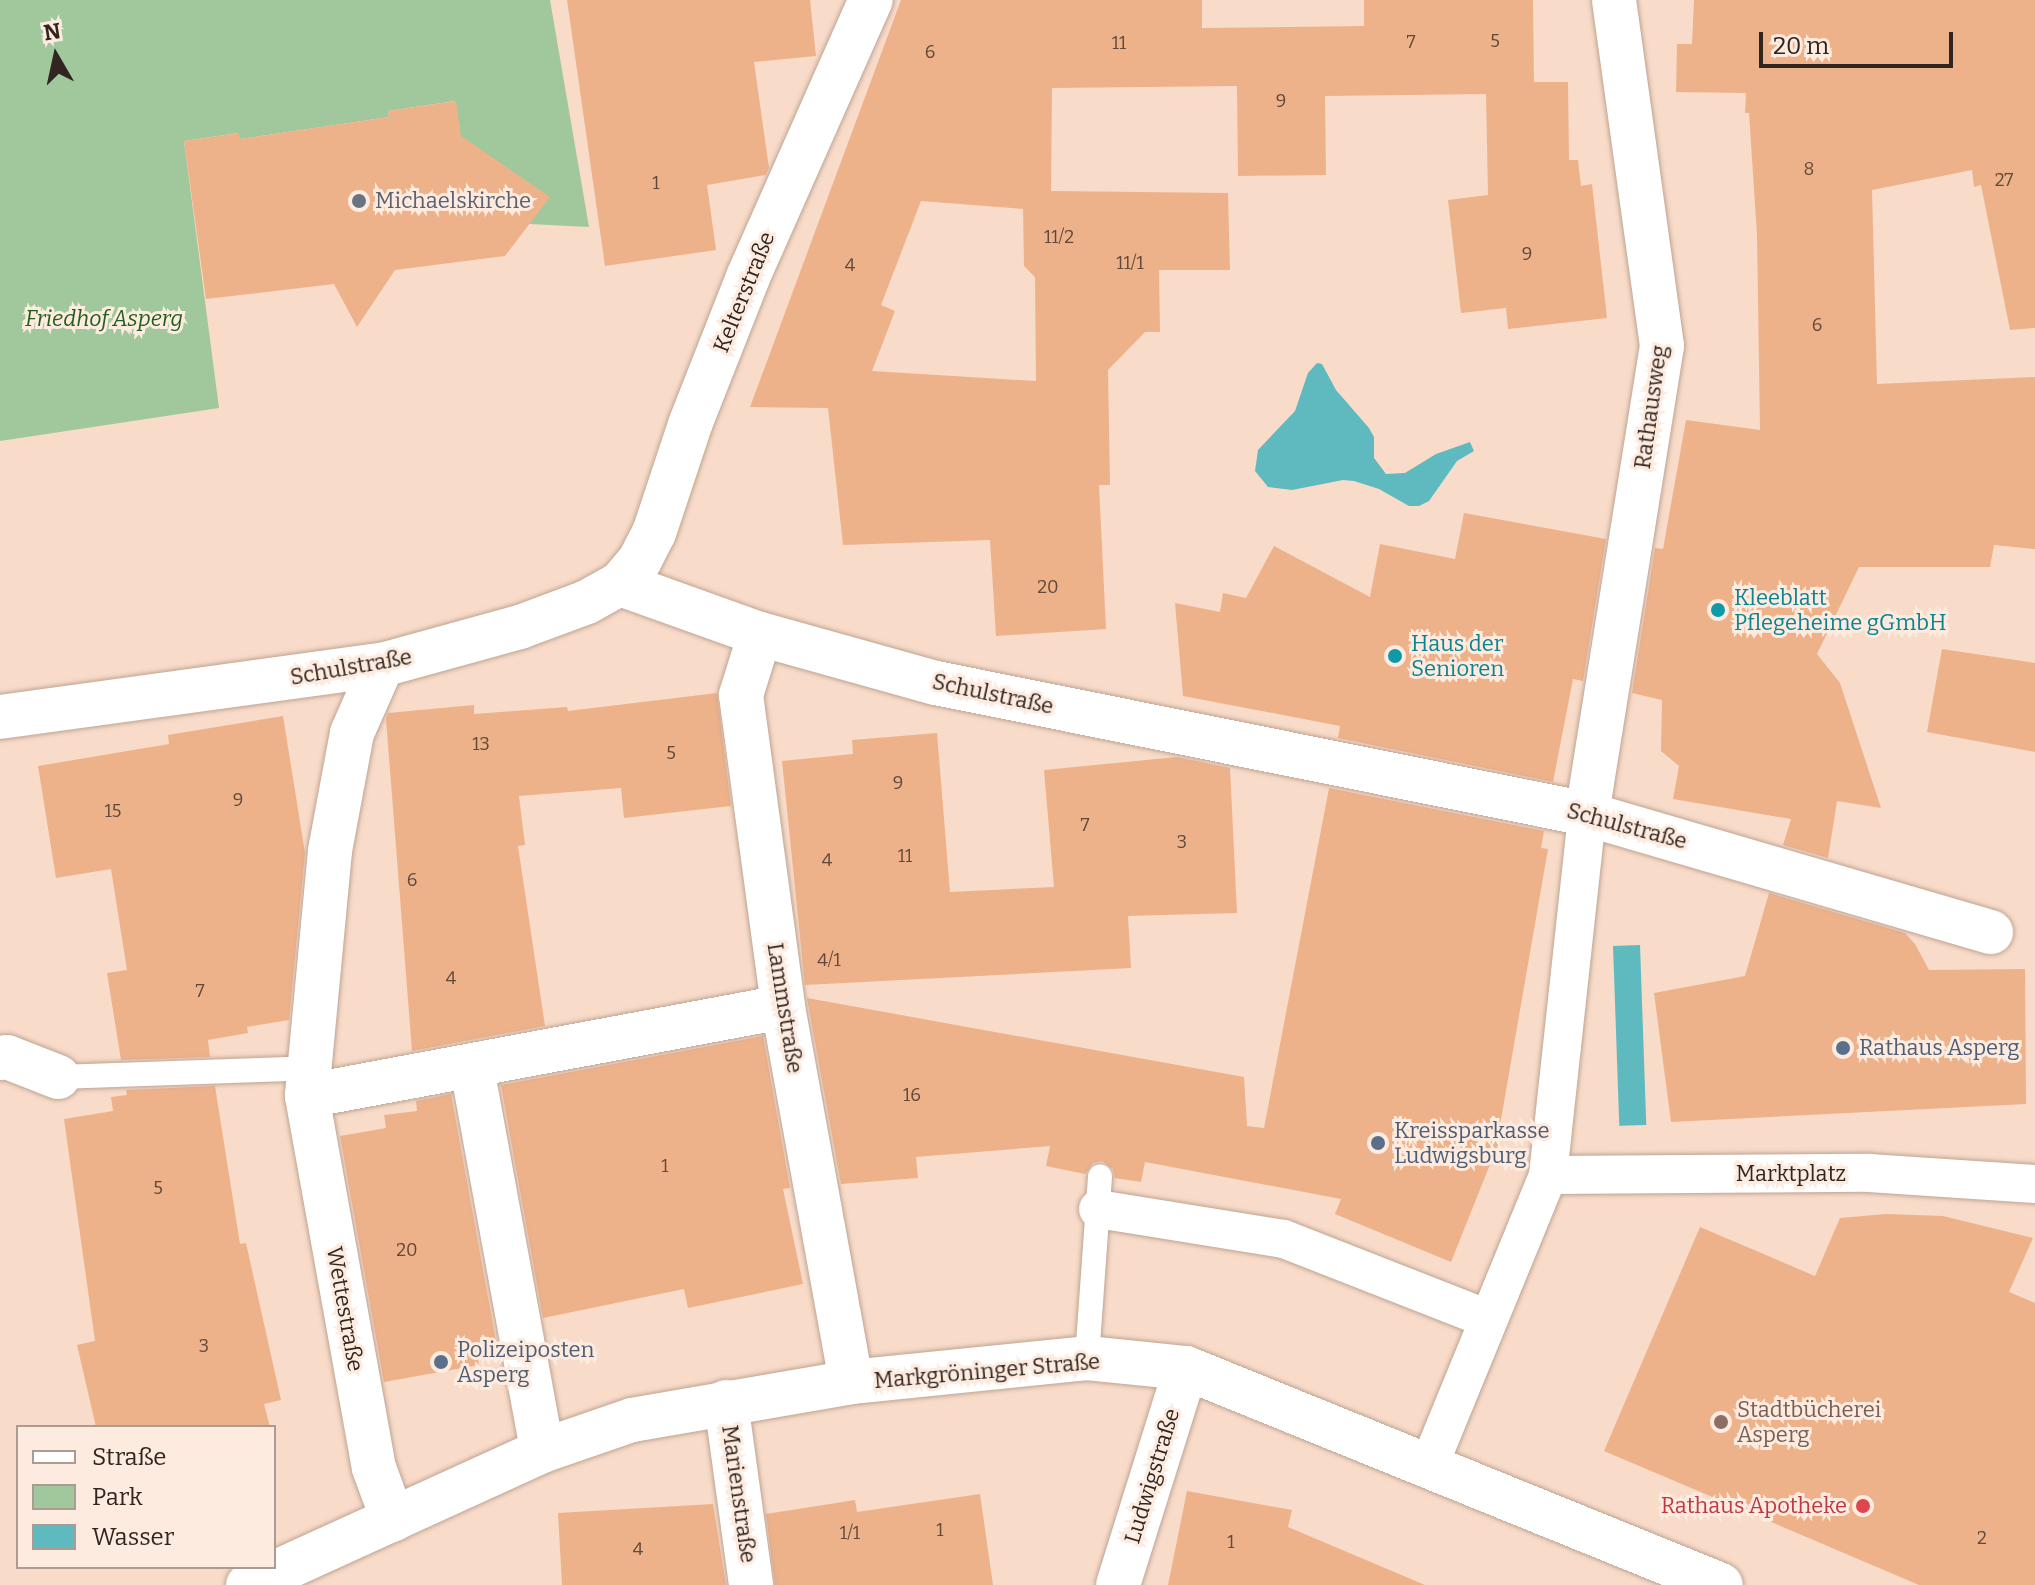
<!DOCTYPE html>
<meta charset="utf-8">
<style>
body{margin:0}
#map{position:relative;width:2035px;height:1585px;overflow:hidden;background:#f8dbc9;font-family:Bitter,serif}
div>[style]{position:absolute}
.green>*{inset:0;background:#a0c89c}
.water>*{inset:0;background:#5ebabf;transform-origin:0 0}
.building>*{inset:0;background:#eeb28b}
.roads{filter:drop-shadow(0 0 2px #bfa493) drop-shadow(0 0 2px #bfa493)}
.service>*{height:24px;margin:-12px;padding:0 12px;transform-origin:12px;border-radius:12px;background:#fff}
.pedestrian>*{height:38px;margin:-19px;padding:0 19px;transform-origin:19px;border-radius:19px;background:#fff}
.minor>*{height:44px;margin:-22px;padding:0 22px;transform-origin:22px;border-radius:22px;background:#fff}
.secondary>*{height:44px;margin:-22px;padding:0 22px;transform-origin:22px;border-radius:22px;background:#fff}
.dots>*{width:22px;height:22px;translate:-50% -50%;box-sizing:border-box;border:4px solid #fdebe0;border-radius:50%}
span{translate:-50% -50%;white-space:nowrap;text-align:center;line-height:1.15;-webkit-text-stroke:6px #fdebe0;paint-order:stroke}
.number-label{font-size:18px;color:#60493a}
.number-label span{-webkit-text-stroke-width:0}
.worship-label{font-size:22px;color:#5b616d}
.left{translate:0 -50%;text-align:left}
.street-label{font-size:22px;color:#31261f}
.park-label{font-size:22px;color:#205e1c;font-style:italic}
.culture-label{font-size:22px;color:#0d838f}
.service-label{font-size:22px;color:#4e5e75}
.education-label{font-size:22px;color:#785e54}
.health-label{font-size:22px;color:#be3a42}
.right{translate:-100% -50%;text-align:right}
.legend{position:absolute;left:16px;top:1425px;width:260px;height:144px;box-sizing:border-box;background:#fdebe0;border:2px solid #ab9c93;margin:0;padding:10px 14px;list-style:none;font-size:24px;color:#31261f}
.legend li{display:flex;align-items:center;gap:16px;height:40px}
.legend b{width:40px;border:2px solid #ab9c93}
.north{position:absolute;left:16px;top:16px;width:80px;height:80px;-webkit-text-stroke:6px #fdebe0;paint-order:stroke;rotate:351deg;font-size:22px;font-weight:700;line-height:32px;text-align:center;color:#31261f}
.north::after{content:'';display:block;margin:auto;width:28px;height:36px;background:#31261f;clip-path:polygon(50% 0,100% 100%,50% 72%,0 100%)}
.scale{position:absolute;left:1759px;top:32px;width:194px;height:36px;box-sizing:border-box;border:4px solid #31261f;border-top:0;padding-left:10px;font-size:24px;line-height:28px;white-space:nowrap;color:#31261f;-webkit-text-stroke:6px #fdebe0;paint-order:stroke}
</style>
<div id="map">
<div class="green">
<div style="clip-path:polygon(0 0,550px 0,589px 227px,530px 224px,465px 162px,455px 101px,388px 111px,389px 117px,240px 139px,238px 133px,184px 141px,219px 408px,0 441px)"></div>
</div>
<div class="water">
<div style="clip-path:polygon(1317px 363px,1322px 364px,1336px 390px,1369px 428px,1374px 437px,1374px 458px,1386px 474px,1405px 473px,1436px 454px,1470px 442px,1474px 451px,1457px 461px,1429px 501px,1419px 506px,1409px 506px,1379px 489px,1354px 481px,1343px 480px,1292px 490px,1268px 487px,1255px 471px,1258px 450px,1295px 411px,1308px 373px)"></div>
<div style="left:1640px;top:945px;width:180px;height:27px;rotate:88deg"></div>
</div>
<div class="building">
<div style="clip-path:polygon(567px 0,810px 0,816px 56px,754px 62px,769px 168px,766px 175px,707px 185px,716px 250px,605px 266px)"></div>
<div style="clip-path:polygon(evenodd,901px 0,1202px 0,1202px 28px,1364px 26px,1364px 0,1533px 0,1534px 82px,1568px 82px,1569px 160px,1578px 160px,1581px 186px,1592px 184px,1607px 318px,1508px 329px,1506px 308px,1461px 313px,1448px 200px,1488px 195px,1486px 94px,1325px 96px,1326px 175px,1238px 176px,1237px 86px,1052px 88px,1051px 191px,1228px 193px,1230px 270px,1159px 270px,1160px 332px,1145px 332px,1108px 370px,1110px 485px,1099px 485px,1106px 629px,996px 636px,990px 540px,843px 545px,828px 408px,750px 407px,901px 0,921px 201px,1023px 209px,1024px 266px,1035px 277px,1036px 381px,872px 371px,895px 311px,881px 305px,921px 201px)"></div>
<div style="clip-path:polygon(1694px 0,2035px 0,2035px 328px,2010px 330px,1981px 185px,1974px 187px,1972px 170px,1872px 190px,1877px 384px,2035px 377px,2035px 549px,1994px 545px,1990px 567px,1859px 567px,1817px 654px,1840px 683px,1881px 808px,1837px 801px,1828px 858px,1783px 845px,1791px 819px,1673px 799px,1679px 766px,1661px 751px,1662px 700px,1632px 693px,1655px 548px,1663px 549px,1686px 420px,1760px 430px,1757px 235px,1749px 113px,1745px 113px,1746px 93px,1676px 92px,1677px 44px,1692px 44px)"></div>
<div style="clip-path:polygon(456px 101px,461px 136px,550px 197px,505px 256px,395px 270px,357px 327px,334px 284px,206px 299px,184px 141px,239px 133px,240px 139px,389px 117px,388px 111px)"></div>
<div style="clip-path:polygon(1464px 513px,1606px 539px,1583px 681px,1573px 679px,1553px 782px,1338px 738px,1340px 726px,1183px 696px,1175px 603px,1220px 612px,1223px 593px,1246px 598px,1274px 546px,1370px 597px,1380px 544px,1455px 559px)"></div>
<div style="clip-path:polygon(1942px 649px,2035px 663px,2035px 752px,1927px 732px)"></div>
<div style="clip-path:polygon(717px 693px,731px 806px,624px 818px,621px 788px,519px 796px,525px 845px,518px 846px,545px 1026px,412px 1051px,386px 719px,388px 713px,474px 705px,474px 714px,567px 707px,568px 711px)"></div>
<div style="clip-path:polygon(283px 716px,305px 853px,289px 1020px,247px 1027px,248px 1033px,208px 1040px,210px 1057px,121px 1060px,107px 973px,127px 970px,111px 869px,56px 878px,38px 766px,169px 744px,168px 735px)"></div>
<div style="clip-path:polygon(937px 733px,950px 892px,1054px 887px,1044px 770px,1177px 757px,1230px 768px,1237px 913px,1128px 916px,1131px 968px,805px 985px,782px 761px,853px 754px,852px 740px)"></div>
<div style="clip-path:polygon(1329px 788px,1544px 831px,1541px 848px,1548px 849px,1499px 1131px,1476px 1133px,1499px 1142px,1451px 1262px,1335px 1214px,1341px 1199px,1145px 1162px,1141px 1182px,1115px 1178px,1113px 1169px,1102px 1161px,1093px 1163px,1085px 1174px,1046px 1166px,1050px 1146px,916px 1157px,918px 1178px,841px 1184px,807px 998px,1244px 1077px,1247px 1126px,1264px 1128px)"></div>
<div style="clip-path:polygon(1769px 893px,1905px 933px,1915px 944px,1929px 970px,2025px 969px,2026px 1104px,1671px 1122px,1654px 993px,1745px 976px)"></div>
<div style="clip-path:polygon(763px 1036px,790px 1188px,783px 1189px,803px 1284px,688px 1308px,684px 1289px,543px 1318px,501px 1085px)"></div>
<div style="clip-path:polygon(215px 1086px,240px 1244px,246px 1243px,281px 1400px,264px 1404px,270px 1427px,96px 1427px,77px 1345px,95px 1341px,64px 1119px,113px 1111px,111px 1097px,127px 1095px,126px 1090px)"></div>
<div style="clip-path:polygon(451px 1094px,496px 1341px,475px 1345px,479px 1365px,384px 1382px,340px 1136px,386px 1128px,384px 1115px,417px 1111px,416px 1101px)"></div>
<div style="clip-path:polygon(1886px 1214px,1943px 1216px,2033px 1238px,2009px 1292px,2035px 1303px,2035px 1585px,1919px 1585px,1604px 1451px,1700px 1227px,1815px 1276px,1840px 1218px)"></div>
<div style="clip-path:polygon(1187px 1491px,1292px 1510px,1288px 1527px,1425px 1585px,1168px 1585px)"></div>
<div style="clip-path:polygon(980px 1494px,993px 1585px,775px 1585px,766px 1514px,855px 1500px,857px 1512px)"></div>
<div style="clip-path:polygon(713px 1504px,726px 1585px,562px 1585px,558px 1513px)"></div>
</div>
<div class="roads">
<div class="service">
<div style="left:58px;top:1077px;width:252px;rotate:-2deg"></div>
<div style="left:1087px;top:1358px;width:182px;rotate:-85.9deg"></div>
</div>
<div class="pedestrian">
<div style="left:1548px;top:1175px;width:363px;rotate:-83.8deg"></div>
<div style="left:1098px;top:1209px;width:188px;rotate:9.2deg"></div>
<div style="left:1284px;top:1239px;width:219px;rotate:21.4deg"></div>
<div style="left:1428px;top:1468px;width:317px;rotate:-67.7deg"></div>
<div style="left:1548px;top:1175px;width:321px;rotate:-0.4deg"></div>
<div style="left:1869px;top:1173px;width:166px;rotate:3.8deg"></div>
</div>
<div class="minor">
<div style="left:620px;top:584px;width:149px;rotate:19.7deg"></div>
<div style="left:760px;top:634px;width:183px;rotate:15.6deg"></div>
<div style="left:936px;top:683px;width:664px;rotate:11.38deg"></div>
<div style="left:1587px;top:814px;width:421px;rotate:16.3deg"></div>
<div style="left:760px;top:634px;width:64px;rotate:107.3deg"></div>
<div style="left:741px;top:695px;width:315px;rotate:82.3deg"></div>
<div style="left:783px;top:1007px;width:381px;rotate:79.7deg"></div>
<div style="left:382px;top:665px;width:74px;rotate:113.8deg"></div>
<div style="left:352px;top:733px;width:120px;rotate:100.6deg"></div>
<div style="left:330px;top:851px;width:246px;rotate:95.4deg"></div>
<div style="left:307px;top:1096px;width:378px;rotate:79.8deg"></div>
<div style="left:374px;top:1468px;width:55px;rotate:69.9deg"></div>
<div style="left:0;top:717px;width:386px;rotate:-7.8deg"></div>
<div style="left:382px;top:665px;width:143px;rotate:-15.4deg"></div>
<div style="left:520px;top:627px;width:72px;rotate:-20.5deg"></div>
<div style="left:587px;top:602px;width:38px;rotate:-29deg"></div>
<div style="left:620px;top:584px;width:31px;rotate:-50deg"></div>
<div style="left:640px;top:560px;width:30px;rotate:-63deg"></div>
<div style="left:654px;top:533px;width:117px;rotate:-71.6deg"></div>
<div style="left:691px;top:422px;width:156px;rotate:-68.5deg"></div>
<div style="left:748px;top:277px;width:303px;rotate:-66.1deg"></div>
<div style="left:1587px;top:814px;width:474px;rotate:-80.9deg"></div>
<div style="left:1662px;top:346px;width:349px;rotate:-97.9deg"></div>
<div style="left:0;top:1058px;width:7px;rotate:-8deg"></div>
<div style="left:7px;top:1057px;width:55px;rotate:21.4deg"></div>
<div style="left:472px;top:1068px;width:389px;rotate:79.6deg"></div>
<div style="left:307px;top:1096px;width:484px;rotate:-10.6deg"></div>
<div style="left:726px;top:1402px;width:185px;rotate:82.2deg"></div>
<div style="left:1118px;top:1585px;width:227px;rotate:-72.6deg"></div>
</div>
<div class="secondary">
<div style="left:248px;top:1585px;width:323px;rotate:-24.5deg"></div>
<div style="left:542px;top:1451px;width:95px;rotate:-19deg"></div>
<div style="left:632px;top:1420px;width:222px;rotate:-9.8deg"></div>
<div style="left:851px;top:1382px;width:237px;rotate:-5.8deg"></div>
<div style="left:1087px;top:1358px;width:100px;rotate:5.8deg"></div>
<div style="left:1186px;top:1368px;width:577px;rotate:22.08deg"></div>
</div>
</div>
<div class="dots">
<div style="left:359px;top:201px;background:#6b7280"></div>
<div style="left:1718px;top:610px;background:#0f9aa8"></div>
<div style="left:1395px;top:656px;background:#0f9aa8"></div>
<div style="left:1843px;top:1048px;background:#5c6f8a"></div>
<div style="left:1378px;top:1143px;background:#5c6f8a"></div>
<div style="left:441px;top:1362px;background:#5c6f8a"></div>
<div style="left:1721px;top:1422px;background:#8d6e63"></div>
<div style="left:1863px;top:1506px;background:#e0444e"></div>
</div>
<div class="number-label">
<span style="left:1495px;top:41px">5</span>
<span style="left:1411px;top:42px">7</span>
<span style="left:1119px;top:43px">11</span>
<span style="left:930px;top:52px">6</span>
<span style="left:1281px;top:101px">9</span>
<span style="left:1809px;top:169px">8</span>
<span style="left:2004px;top:180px">27</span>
<span style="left:656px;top:183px">1</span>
<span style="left:1059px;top:237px">11/2</span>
<span style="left:1527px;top:254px">9</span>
<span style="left:1130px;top:263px">11/1</span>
<span style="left:850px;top:265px">4</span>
<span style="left:1817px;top:325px">6</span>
<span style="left:1048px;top:587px">20</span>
<span style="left:481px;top:744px">13</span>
<span style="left:671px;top:753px">5</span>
<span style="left:898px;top:783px">9</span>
<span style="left:238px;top:800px">9</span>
<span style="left:113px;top:811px">15</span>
<span style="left:1085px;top:825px">7</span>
<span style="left:1182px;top:842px">3</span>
<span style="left:905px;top:856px">11</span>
<span style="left:827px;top:860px">4</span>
<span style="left:412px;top:880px">6</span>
<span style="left:829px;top:960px">4/1</span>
<span style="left:451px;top:978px">4</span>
<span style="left:200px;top:991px">7</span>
<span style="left:912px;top:1095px">16</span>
<span style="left:665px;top:1166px">1</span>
<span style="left:158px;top:1188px">5</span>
<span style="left:407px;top:1250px">20</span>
<span style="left:204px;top:1346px">3</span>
<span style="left:940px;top:1530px">1</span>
<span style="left:850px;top:1533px">1/1</span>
<span style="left:1982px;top:1538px">2</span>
<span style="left:1231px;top:1542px">1</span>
<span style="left:638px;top:1549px">4</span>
</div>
<div class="worship-label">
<span class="left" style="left:375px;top:201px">Michaelskirche</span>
</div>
<div class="street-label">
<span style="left:744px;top:292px;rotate:-68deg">Kelterstraße</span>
<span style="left:1651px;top:407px;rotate:-82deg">Rathausweg</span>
<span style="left:351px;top:667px;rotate:-10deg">Schulstraße</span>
<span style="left:993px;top:694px;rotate:12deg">Schulstraße</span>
<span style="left:1627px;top:826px;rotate:15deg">Schulstraße</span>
<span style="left:785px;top:1008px;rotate:81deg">Lammstraße</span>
<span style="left:1791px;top:1174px">Marktplatz</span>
<span style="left:345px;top:1309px;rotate:80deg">Wettestraße</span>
<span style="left:987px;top:1371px;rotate:-5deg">Markgröninger Straße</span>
<span style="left:1152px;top:1476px;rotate:-73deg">Ludwigstraße</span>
<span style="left:739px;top:1494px;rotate:82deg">Marienstraße</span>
</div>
<div class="park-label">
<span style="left:104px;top:319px">Friedhof Asperg</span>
</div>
<div class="culture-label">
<span class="left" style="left:1734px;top:610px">Kleeblatt<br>Pflegeheime gGmbH</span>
<span class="left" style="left:1411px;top:656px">Haus der<br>Senioren</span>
</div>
<div class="service-label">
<span class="left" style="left:1859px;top:1048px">Rathaus Asperg</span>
<span class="left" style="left:1394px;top:1143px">Kreissparkasse<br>Ludwigsburg</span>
<span class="left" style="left:457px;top:1362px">Polizeiposten<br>Asperg</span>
</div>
<div class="education-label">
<span class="left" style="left:1737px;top:1422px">Stadtbücherei<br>Asperg</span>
</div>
<div class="health-label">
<span class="right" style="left:1847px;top:1506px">Rathaus Apotheke</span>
</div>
<ul class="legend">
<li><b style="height:10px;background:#fff"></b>Straße</li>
<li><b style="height:22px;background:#a0c89c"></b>Park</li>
<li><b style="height:22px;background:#5ebabf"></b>Wasser</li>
</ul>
<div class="north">N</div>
<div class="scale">20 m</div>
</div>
